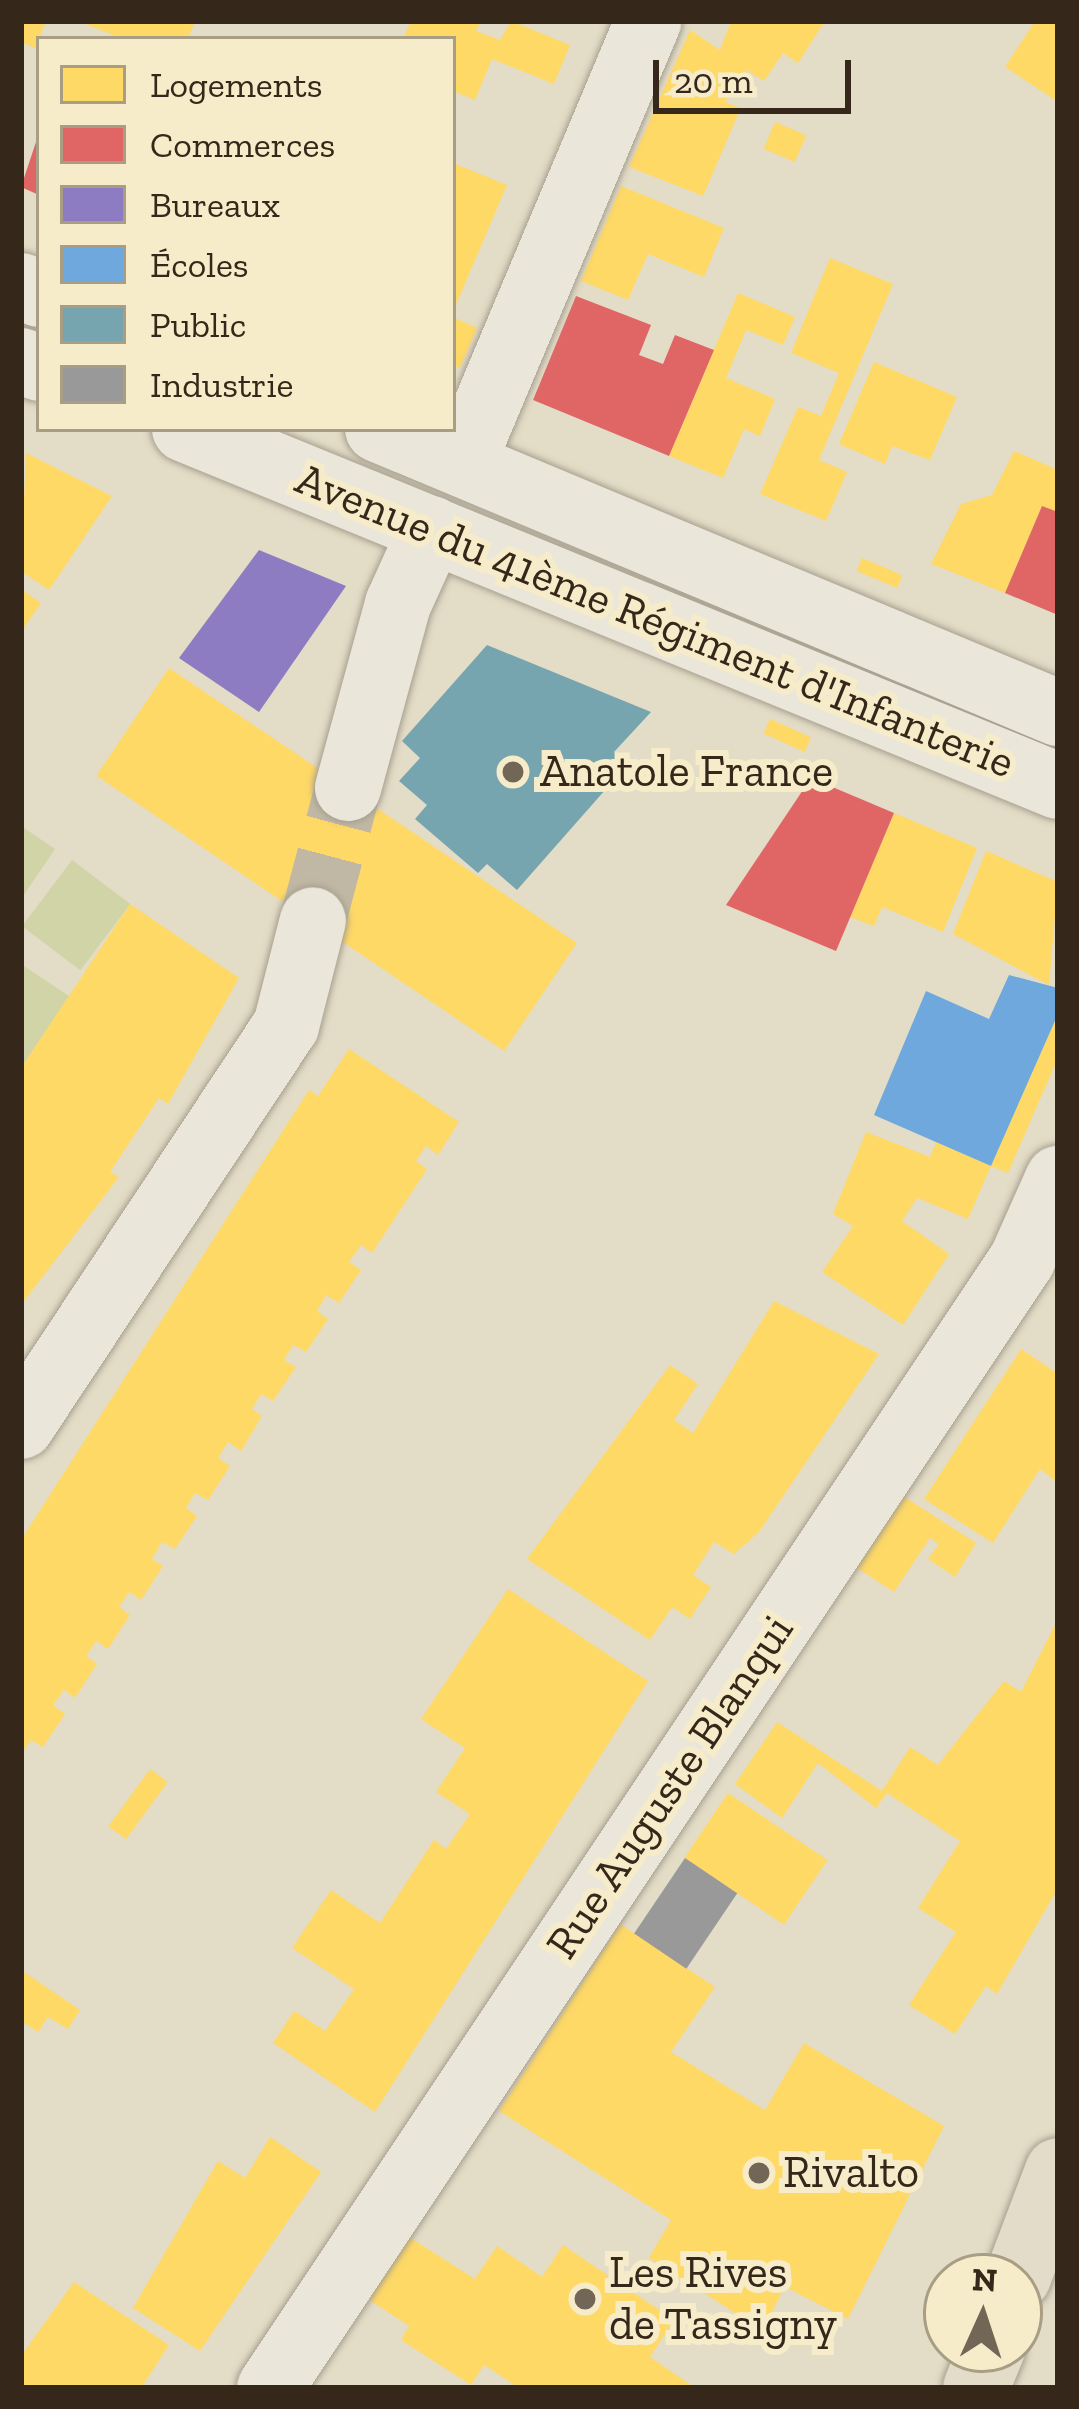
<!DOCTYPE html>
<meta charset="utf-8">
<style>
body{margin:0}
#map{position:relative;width:1079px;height:2409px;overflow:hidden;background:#e3dcc6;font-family:"Zilla Slab",serif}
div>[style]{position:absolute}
.green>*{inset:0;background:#d1d4a7;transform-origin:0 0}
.homes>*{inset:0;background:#ffd966;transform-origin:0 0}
.shops>*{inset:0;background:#e06666}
.offices>*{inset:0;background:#8e7cc3}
.schools>*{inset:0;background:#6fa8dc}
.public>*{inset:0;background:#76a5af}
.industry>*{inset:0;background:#999;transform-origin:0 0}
.minor-tunnel>*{height:66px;margin-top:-33px;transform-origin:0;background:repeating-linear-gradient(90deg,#c0b8a4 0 66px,transparent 0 99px)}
.roads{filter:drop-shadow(0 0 3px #a7a090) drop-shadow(0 0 3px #a7a090)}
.minor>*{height:66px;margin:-33px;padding:0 33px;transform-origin:33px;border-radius:33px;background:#eae6d9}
.tertiary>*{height:66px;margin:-33px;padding:0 33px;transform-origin:33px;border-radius:33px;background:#eae6d9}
.primary>*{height:66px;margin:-33px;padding:0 33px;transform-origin:33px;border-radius:33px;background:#e2dcc9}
.dots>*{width:33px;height:33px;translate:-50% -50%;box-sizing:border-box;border:6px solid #f7ecca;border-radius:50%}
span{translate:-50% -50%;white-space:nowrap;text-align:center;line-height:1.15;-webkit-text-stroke:12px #f7ecca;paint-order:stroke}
.street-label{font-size:45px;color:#35281a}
.poi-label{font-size:45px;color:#35281a}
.left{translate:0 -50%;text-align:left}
.frame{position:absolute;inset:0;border:24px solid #35281a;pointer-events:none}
.legend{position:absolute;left:36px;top:36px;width:420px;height:396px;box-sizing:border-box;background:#f7ecca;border:3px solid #a99e84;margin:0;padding:15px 21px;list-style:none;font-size:36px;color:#35281a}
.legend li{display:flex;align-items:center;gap:24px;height:60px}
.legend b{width:60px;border:3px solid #a99e84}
.north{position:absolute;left:923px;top:2253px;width:120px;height:120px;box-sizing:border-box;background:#f7ecca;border:3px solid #a99e84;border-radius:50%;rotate:3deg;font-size:33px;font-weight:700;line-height:48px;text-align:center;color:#35281a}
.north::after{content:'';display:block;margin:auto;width:42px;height:54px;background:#726756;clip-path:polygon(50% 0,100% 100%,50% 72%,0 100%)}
.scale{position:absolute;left:653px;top:60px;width:198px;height:54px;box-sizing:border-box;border:6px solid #35281a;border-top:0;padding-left:15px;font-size:36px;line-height:42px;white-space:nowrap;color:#35281a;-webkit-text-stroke:9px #f7ecca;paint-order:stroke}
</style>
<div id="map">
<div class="green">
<div style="clip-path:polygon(21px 826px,55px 849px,21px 899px)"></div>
<div style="left:72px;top:860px;width:73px;height:83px;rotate:37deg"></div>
<div style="clip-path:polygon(21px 964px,69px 996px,21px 1068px)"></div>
</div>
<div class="homes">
<div style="clip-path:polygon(21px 21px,46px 21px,35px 48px,21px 42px)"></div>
<div style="clip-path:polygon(78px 21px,195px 21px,188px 39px,123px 39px)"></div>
<div style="clip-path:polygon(411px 21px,481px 21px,476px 31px,500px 40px,511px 21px,570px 45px,554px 84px,492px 59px,475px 100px,453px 91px,453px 39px,403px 39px)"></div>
<div style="clip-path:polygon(731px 21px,825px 21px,798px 63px,783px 53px,764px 81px,746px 70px,725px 102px,741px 108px,703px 196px,629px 167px,690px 30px,720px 50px)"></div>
<div style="clip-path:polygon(1035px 21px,1058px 21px,1058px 102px,1005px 67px)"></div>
<div style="left:775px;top:122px;width:34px;height:29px;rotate:23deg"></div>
<div style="clip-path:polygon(453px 163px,507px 185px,453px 312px)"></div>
<div style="clip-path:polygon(621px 186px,724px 228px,704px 277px,648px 254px,628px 300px,581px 281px)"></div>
<div style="clip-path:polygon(830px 258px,893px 284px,819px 460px,847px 472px,826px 521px,760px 494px,798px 407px,821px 416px,839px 373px,791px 353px)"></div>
<div style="clip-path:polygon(738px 293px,795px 317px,783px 345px,746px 330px,726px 378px,775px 399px,760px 436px,744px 429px,723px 478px,669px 456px)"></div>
<div style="clip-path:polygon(453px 317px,477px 328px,460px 368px,453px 365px)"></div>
<div style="clip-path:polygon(874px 362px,957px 397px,930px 460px,892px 446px,885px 464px,839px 444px)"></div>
<div style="clip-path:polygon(1014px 451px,1058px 470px,1058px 512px,1042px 506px,1005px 593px,931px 564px,961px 504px,992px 495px)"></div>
<div style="clip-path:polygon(26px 453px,112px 496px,49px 590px,21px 571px)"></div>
<div style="left:862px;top:558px;width:44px;height:14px;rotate:23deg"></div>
<div style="clip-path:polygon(21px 589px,41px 603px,21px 632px)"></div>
<div style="left:169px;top:668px;width:492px;height:130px;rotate:34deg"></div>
<div style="left:770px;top:719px;width:45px;height:16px;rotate:24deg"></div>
<div style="clip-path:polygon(894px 813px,977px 848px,943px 932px,882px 907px,874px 926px,850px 917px)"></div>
<div style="clip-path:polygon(986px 851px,1058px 882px,1049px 985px,953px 934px)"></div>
<div style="clip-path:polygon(130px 904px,239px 978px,168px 1104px,159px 1098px,110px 1172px,119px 1177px,21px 1305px,21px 1068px)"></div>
<div style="clip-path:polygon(1058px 1014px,1058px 1058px,1008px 1173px,991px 1166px)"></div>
<div style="clip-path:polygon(349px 1049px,459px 1122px,438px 1155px,426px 1146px,416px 1161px,427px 1169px,372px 1253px,361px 1245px,349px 1262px,361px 1270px,339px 1303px,326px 1295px,317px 1311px,328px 1319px,306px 1352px,293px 1345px,284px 1360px,296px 1367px,273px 1401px,261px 1394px,252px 1409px,262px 1416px,241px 1451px,228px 1442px,218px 1458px,230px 1466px,208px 1500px,195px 1493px,186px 1508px,197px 1516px,175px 1549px,162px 1542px,152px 1559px,163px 1566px,141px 1600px,129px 1592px,119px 1607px,130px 1615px,108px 1649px,96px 1641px,86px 1656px,97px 1664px,75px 1698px,64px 1690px,53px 1705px,65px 1714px,43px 1747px,31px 1740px,21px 1754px,21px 1540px,309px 1090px,318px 1096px)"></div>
<div style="clip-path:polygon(866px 1132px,930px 1157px,936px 1142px,991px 1166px,968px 1219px,917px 1198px,902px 1221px,949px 1254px,903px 1325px,822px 1272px,853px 1226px,833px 1214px)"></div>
<div style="clip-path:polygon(774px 1301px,879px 1354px,759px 1532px,734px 1554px,714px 1542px,693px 1575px,711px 1587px,690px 1619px,672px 1607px,650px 1640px,527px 1559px,670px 1365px,698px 1384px,674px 1420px,693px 1433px)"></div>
<div style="clip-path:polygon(1021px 1349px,1058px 1374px,1058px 1483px,1040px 1469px,993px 1543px,924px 1499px)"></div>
<div style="clip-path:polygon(903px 1496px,976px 1543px,955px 1577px,928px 1559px,939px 1544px,930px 1538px,894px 1592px,857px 1568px)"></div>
<div style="clip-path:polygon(508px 1589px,648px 1681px,375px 2112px,273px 2043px,294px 2011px,325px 2031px,354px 1989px,292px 1948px,331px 1890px,380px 1923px,434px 1840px,446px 1849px,470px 1814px,436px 1792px,465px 1748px,421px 1719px)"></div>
<div style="clip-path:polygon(1058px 1619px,1058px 1888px,997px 1994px,986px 1986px,955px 2034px,909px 2005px,956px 1932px,918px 1908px,960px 1841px,887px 1793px,876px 1808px,818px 1763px,782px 1818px,735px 1784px,777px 1722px,882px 1791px,910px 1747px,938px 1765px,1004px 1681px,1021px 1692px)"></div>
<div style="left:150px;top:1769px;width:22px;height:71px;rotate:36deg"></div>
<div style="left:728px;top:1793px;width:120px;height:78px;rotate:34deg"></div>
<div style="clip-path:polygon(620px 1924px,715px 1987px,671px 2052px,765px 2110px,804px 2043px,944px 2126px,848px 2319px,785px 2287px,762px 2330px,649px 2258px,671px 2220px,499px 2111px)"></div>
<div style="clip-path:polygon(21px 1970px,80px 2010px,68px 2029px,48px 2017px,38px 2032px,21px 2021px)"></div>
<div style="clip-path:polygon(270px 2137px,321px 2172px,200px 2351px,133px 2308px,218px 2161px,245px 2178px)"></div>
<div style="clip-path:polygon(409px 2237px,475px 2279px,497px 2246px,542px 2277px,563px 2245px,674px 2320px,650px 2357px,695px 2388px,519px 2388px,484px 2365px,471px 2385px,401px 2340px,409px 2326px,368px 2299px)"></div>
<div style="clip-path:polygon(74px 2282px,169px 2345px,141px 2388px,21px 2388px,21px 2356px)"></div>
</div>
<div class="shops">
<div style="clip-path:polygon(39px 133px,39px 195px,21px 187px)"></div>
<div style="clip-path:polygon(576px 296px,651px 325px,639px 355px,663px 364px,675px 335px,714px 350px,669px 456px,533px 400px)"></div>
<div style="clip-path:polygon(1042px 506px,1058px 512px,1058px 615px,1005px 593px)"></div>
<div style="clip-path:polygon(811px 778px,894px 813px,836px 951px,726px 905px)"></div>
</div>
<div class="offices">
<div style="clip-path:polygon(259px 550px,346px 586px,259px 712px,179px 658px)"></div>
</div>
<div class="schools">
<div style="clip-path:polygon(1009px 975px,1058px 988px,1058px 1014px,991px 1166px,874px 1115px,926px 991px,989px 1019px)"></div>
</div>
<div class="public">
<div style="clip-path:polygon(487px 645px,651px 712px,614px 752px,628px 764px,517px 890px,487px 864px,478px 873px,415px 819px,427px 805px,399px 781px,420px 758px,402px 741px)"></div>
</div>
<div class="industry">
<div style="left:685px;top:1858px;width:63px;height:91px;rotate:34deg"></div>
</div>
<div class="minor-tunnel">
<div style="left:313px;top:920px;width:137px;rotate:-75.1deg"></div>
</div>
<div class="roads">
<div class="minor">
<div style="left:463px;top:462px;width:478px;rotate:-67.2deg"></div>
<div style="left:348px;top:788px;width:191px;rotate:-74.8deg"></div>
<div style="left:398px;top:604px;width:82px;rotate:-65.6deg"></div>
<div style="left:21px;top:1426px;width:480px;rotate:-56.5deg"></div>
<div style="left:286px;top:1026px;width:109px;rotate:-75.7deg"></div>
<div style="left:270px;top:2388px;width:1356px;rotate:-56.31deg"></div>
<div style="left:1022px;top:1260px;width:89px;rotate:-66deg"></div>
</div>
<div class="tertiary">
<div style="left:21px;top:286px;width:20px;rotate:24deg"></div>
<div style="left:21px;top:361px;width:19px;rotate:21deg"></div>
<div style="left:185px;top:429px;width:943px;rotate:22.24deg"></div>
<div style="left:378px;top:429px;width:737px;rotate:22.67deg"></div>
</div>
<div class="primary">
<div style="left:1018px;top:2277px;width:113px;rotate:-69.3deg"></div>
<div style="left:976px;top:2388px;width:42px;rotate:-67.7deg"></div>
</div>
</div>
<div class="dots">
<div style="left:513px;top:772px;background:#726756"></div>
<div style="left:759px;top:2173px;background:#726756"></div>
<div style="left:585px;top:2299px;background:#726756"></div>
</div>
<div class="street-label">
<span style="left:655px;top:621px;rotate:22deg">Avenue du 41ème Régiment d'Infanterie</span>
<span style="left:670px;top:1787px;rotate:-56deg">Rue Auguste Blanqui</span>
</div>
<div class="poi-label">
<span class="left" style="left:540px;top:772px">Anatole France</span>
<span class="left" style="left:783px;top:2173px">Rivalto</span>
<span class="left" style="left:609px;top:2299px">Les Rives<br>de Tassigny</span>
</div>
<div class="frame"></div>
<ul class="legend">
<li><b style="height:33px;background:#ffd966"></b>Logements</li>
<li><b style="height:33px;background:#e06666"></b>Commerces</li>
<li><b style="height:33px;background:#8e7cc3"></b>Bureaux</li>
<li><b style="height:33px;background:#6fa8dc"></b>Écoles</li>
<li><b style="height:33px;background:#76a5af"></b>Public</li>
<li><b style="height:33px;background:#999"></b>Industrie</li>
</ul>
<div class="north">N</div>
<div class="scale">20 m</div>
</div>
